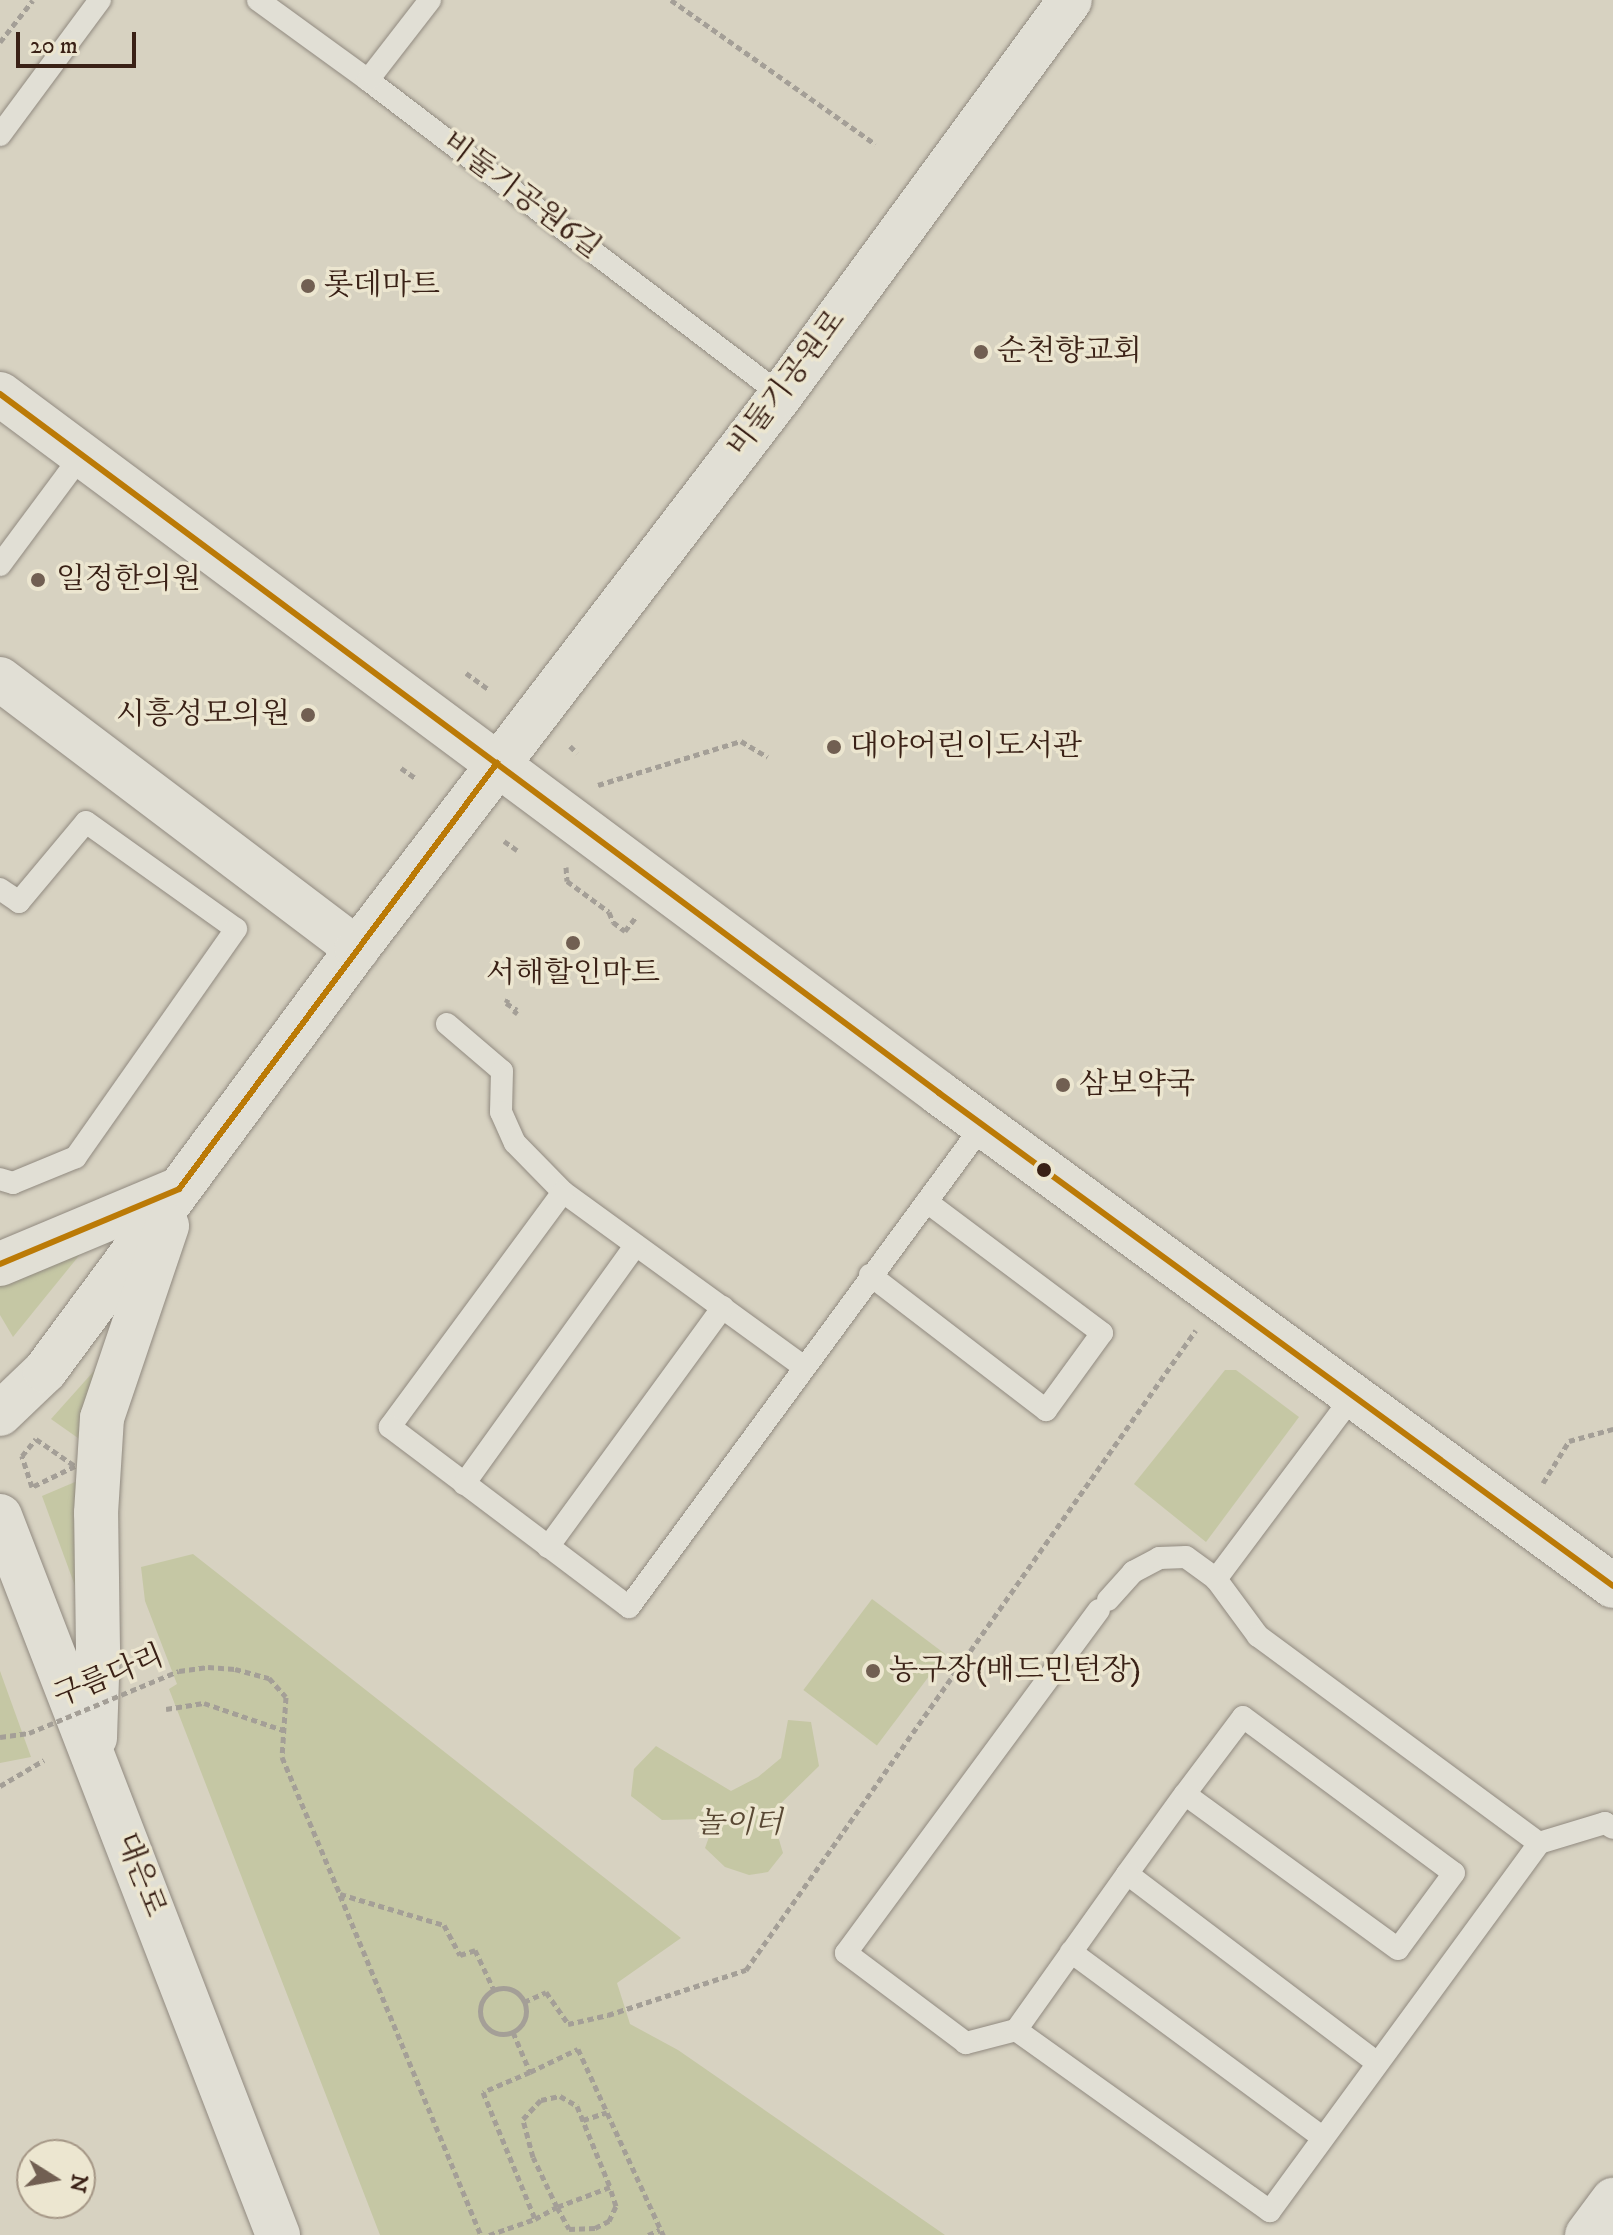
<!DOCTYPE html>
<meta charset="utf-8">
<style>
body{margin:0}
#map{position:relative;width:1613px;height:2235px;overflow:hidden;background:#d7d2c1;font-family:"IM FELL DW Pica","Noto Serif KR",serif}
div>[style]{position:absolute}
.green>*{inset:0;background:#c5c7a4;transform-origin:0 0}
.path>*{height:5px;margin-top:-2.5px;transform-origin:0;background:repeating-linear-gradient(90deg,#a49f97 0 6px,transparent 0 10px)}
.path>.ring{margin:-2.5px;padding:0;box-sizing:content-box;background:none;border:5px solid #a49f97;border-radius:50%}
.roads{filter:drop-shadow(0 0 2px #918a80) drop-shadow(0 0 2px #918a80)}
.service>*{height:22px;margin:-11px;padding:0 11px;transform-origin:11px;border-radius:11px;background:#e1dfd5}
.minor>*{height:44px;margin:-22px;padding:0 22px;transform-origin:22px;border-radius:22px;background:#e1dfd5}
.tertiary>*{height:44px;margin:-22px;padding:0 22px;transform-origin:22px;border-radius:22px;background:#e1dfd5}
.path-bridge>*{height:5px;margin-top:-2.5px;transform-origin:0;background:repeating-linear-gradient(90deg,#a49f97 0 6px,transparent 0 10px)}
.bus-1>*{height:6px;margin:-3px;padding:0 3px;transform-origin:3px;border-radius:3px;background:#bb7a07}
.dots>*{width:22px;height:22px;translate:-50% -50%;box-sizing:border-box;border:4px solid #ece6d0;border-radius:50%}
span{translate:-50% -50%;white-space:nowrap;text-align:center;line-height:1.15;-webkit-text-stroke:7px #ece6d0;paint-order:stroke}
.street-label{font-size:30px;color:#3a2116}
.poi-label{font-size:30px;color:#3a2116}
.left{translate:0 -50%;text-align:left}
.right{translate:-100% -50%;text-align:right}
.park-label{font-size:30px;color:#594834;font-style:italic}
.north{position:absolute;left:16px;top:2139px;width:80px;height:80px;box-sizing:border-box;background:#ece6d0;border:2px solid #a59786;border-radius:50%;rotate:101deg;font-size:22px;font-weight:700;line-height:32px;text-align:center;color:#3a2116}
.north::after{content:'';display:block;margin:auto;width:28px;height:36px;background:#715f52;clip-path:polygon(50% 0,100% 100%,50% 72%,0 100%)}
.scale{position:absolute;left:16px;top:32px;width:120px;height:36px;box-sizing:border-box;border:4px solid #3a2116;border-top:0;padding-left:10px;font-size:24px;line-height:28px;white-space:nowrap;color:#3a2116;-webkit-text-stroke:6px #ece6d0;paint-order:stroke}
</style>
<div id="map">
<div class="green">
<div style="clip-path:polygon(99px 1231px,13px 1337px,0 1315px,0 1278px)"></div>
<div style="clip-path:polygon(102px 1362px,85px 1443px,51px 1419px)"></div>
<div style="clip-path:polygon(1225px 1370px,1236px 1370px,1299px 1417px,1206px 1542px,1134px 1484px)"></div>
<div style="clip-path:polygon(82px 1479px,93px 1635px,42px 1496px)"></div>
<div style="clip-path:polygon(193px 1554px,681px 1938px,617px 1983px,630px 2024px,678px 2050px,945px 2235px,380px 2235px,169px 1689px,177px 1684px,145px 1601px,141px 1567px)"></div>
<div style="left:872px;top:1599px;width:92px;height:114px;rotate:37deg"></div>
<div style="clip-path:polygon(0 1671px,31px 1757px,0 1763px)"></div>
<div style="clip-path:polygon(788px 1720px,811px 1722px,819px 1766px,771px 1813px,783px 1853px,768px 1872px,749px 1875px,725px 1867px,705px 1848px,709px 1837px,704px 1819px,662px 1820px,631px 1796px,634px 1769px,656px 1746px,731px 1791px,758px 1777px,781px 1758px)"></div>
</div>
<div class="path">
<div style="left:671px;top:0;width:250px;rotate:35.2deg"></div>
<div style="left:0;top:42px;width:53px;rotate:-51.8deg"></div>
<div style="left:466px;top:673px;width:29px;rotate:36deg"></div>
<div style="left:570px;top:746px;width:10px;rotate:45deg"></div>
<div style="left:401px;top:768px;width:19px;rotate:35deg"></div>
<div style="left:598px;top:785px;width:150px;rotate:-17.1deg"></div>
<div style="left:741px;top:741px;width:31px;rotate:31deg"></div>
<div style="left:504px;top:841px;width:16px;rotate:35deg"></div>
<div style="left:566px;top:867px;width:14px;rotate:86deg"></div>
<div style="left:567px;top:881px;width:52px;rotate:36.4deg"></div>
<div style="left:609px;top:912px;width:11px;rotate:68deg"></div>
<div style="left:613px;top:922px;width:15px;rotate:37deg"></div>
<div style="left:625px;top:931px;width:18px;rotate:-52deg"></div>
<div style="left:508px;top:999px;width:4px;rotate:117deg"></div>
<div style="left:506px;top:1003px;width:13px;rotate:32deg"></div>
<div style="left:517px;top:1010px;width:5px;rotate:127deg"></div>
<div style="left:36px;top:1439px;width:47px;rotate:34.7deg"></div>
<div style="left:75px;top:1466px;width:48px;rotate:154deg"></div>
<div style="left:32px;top:1487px;width:33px;rotate:-108deg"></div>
<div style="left:22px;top:1456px;width:22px;rotate:-51deg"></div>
<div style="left:1543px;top:1483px;width:49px;rotate:-58.2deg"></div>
<div style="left:1569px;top:1441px;width:46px;rotate:-15.3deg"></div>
<div style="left:235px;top:1669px;width:35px;rotate:15deg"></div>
<div style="left:269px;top:1678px;width:25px;rotate:48deg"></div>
<div style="left:286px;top:1697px;width:60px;rotate:93.8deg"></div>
<div style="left:282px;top:1757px;width:149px;rotate:67.1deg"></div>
<div style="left:340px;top:1894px;width:109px;rotate:16.6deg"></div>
<div style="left:444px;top:1925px;width:34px;rotate:62deg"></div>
<div style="left:460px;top:1955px;width:16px;rotate:-18deg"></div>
<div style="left:475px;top:1950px;width:44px;rotate:64.6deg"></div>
<div style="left:166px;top:1709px;width:38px;rotate:-9deg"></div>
<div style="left:204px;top:1703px;width:83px;rotate:18.9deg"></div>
<div style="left:0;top:1786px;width:51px;rotate:-30.6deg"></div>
<div style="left:340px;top:1895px;width:368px;rotate:67.5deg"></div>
<div class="ring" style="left:480px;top:1988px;width:41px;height:41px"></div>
<div style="left:524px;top:2002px;width:24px;rotate:-24deg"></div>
<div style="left:546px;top:1992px;width:39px;rotate:55deg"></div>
<div style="left:568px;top:2024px;width:41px;rotate:-12.7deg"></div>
<div style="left:608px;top:2015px;width:145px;rotate:-18.1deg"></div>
<div style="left:746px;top:1970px;width:782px;rotate:-54.89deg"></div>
<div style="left:513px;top:2032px;width:43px;rotate:67deg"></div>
<div style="left:530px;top:2072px;width:53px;rotate:-25.6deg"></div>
<div style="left:578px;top:2049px;width:205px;rotate:65.4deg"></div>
<div style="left:530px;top:2072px;width:51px;rotate:156.9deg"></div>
<div style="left:483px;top:2092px;width:137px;rotate:67.7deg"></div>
<div style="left:535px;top:2219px;width:25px;rotate:-29deg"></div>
<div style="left:557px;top:2207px;width:25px;rotate:61deg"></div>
<div style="left:569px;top:2229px;width:26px;rotate:-2deg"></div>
<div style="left:595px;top:2228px;width:16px;rotate:-27deg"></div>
<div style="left:609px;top:2221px;width:17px;rotate:-65deg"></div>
<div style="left:616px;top:2206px;width:20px;rotate:-108deg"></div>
<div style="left:610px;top:2187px;width:57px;rotate:159.3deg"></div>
<div style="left:557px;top:2207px;width:55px;rotate:-115.6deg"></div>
<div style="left:533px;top:2157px;width:39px;rotate:-105deg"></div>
<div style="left:523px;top:2119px;width:26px;rotate:-47deg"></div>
<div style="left:541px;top:2100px;width:19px;rotate:-12deg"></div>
<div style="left:560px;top:2096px;width:20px;rotate:30deg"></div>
<div style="left:577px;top:2106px;width:87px;rotate:67.8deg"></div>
<div style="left:583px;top:2120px;width:25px;rotate:-18deg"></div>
<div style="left:489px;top:2235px;width:49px;rotate:-19.2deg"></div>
<div style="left:648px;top:2235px;width:13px;rotate:-23deg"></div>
</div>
<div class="roads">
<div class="service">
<div style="left:258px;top:0;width:136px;rotate:36deg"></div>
<div style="left:368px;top:80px;width:519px;rotate:37.33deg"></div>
<div style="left:368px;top:80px;width:101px;rotate:-52.2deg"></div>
<div style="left:0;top:135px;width:168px;rotate:-53.5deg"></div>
<div style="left:0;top:565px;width:136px;rotate:-53.4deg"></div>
<div style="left:0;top:889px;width:23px;rotate:34deg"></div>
<div style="left:19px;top:902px;width:104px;rotate:-50.1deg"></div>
<div style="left:86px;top:822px;width:184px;rotate:35.5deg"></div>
<div style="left:236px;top:929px;width:279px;rotate:125.1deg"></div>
<div style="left:76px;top:1157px;width:68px;rotate:157.6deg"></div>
<div style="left:13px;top:1183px;width:14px;rotate:-163deg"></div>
<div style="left:447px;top:1024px;width:72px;rotate:40.5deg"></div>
<div style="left:502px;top:1071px;width:41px;rotate:91.4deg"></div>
<div style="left:501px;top:1112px;width:34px;rotate:66deg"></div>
<div style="left:515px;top:1143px;width:69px;rotate:45.6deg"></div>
<div style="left:870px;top:1275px;width:222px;rotate:37.5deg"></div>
<div style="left:1046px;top:1410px;width:95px;rotate:-54deg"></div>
<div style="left:1102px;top:1333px;width:219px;rotate:-143.2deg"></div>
<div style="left:804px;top:1367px;width:298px;rotate:-144deg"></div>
<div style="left:563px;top:1192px;width:292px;rotate:126.4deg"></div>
<div style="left:390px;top:1427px;width:299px;rotate:37deg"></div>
<div style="left:629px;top:1607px;width:598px;rotate:-53.7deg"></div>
<div style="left:1353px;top:1396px;width:229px;rotate:126.8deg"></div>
<div style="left:1216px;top:1579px;width:71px;rotate:53.6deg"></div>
<div style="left:1258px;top:1636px;width:349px;rotate:36.4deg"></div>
<div style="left:1539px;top:1843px;width:69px;rotate:-16.9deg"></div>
<div style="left:1605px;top:1823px;width:9px;rotate:32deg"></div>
<div style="left:464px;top:1484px;width:294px;rotate:-54.3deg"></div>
<div style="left:548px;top:1547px;width:297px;rotate:-53.9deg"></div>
<div style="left:1108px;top:1600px;width:38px;rotate:-48deg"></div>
<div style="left:1133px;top:1572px;width:30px;rotate:-28deg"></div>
<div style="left:1159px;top:1558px;width:27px;rotate:-2deg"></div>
<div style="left:1186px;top:1557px;width:37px;rotate:36deg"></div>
<div style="left:1127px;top:1874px;width:99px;rotate:-54.1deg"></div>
<div style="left:1185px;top:1794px;width:96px;rotate:-53deg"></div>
<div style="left:1243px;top:1717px;width:262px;rotate:36.5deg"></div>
<div style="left:1454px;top:1873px;width:94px;rotate:126.4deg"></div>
<div style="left:1398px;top:1949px;width:263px;rotate:-144deg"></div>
<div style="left:1071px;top:1952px;width:312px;rotate:36.4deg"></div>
<div style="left:1016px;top:2030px;width:52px;rotate:165.4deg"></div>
<div style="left:966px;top:2043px;width:150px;rotate:-143.1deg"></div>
<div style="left:846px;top:1953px;width:426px;rotate:-53.6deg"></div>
<div style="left:1376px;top:2062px;width:312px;rotate:-142.9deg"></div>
<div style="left:1127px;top:1874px;width:191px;rotate:125.4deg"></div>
<div style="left:1016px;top:2030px;width:312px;rotate:35.5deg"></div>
<div style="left:1270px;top:2211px;width:456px;rotate:-53.8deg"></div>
</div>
<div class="minor">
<div style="left:0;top:679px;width:448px;rotate:37.1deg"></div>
</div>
<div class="tertiary">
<div style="left:0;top:394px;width:1171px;rotate:36.66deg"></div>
<div style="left:939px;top:1093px;width:835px;rotate:36.18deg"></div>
<div style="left:0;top:1264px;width:192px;rotate:-22.7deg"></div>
<div style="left:0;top:1414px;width:62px;rotate:-43.7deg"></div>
<div style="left:45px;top:1371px;width:525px;rotate:-53.52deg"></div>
<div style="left:357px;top:949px;width:698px;rotate:-52.57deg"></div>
<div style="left:781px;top:395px;width:489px;rotate:-53.8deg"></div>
<div style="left:0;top:1516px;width:771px;rotate:68.86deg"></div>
<div style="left:95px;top:1738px;width:89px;rotate:-88.1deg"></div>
<div style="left:98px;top:1649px;width:136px;rotate:-90.8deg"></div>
<div style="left:96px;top:1513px;width:95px;rotate:-86.4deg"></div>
<div style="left:102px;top:1418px;width:203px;rotate:-71.3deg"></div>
<div style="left:1587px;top:2235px;width:44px;rotate:-53.4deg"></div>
</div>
</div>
<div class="path-bridge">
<div style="left:0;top:1737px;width:29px;rotate:-8deg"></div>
<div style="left:29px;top:1733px;width:162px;rotate:-22.5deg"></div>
<div style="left:179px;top:1671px;width:29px;rotate:-8deg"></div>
<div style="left:208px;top:1667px;width:27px;rotate:4deg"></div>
</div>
<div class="bus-1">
<div style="left:0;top:394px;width:1171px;rotate:36.66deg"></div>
<div style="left:939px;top:1093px;width:835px;rotate:36.18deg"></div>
<div style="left:0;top:1264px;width:194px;rotate:-22.7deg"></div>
<div style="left:179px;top:1189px;width:532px;rotate:-53.26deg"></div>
</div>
<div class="dots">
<div style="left:308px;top:286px;background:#715f52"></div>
<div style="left:981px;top:352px;background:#715f52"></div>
<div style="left:38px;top:580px;background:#715f52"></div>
<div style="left:308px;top:715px;background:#715f52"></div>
<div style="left:834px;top:747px;background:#715f52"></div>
<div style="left:573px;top:943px;background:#715f52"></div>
<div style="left:1063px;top:1085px;background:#715f52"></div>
<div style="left:1044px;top:1170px;background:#3a2116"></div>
<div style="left:873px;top:1671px;background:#715f52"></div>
</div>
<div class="street-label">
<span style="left:521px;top:196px;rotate:37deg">비둘기공원6길</span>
<span style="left:787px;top:384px;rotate:-53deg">비둘기공원로</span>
<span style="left:109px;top:1677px;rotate:-22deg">구름다리</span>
<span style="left:140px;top:1875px;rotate:69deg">대은로</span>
</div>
<div class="poi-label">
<span class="left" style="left:324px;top:286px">롯데마트</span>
<span class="left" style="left:997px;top:352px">순천향교회</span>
<span class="left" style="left:56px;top:580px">일정한의원</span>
<span class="right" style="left:290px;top:715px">시흥성모의원</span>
<span class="left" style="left:850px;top:747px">대야어린이도서관</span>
<span style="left:573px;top:974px">서해할인마트</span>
<span class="left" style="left:1079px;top:1085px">삼보약국</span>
<span class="left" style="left:889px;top:1671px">농구장(배드민턴장)</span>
</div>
<div class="park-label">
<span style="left:739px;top:1824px">놀이터</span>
</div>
<div class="north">N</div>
<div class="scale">20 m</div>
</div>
